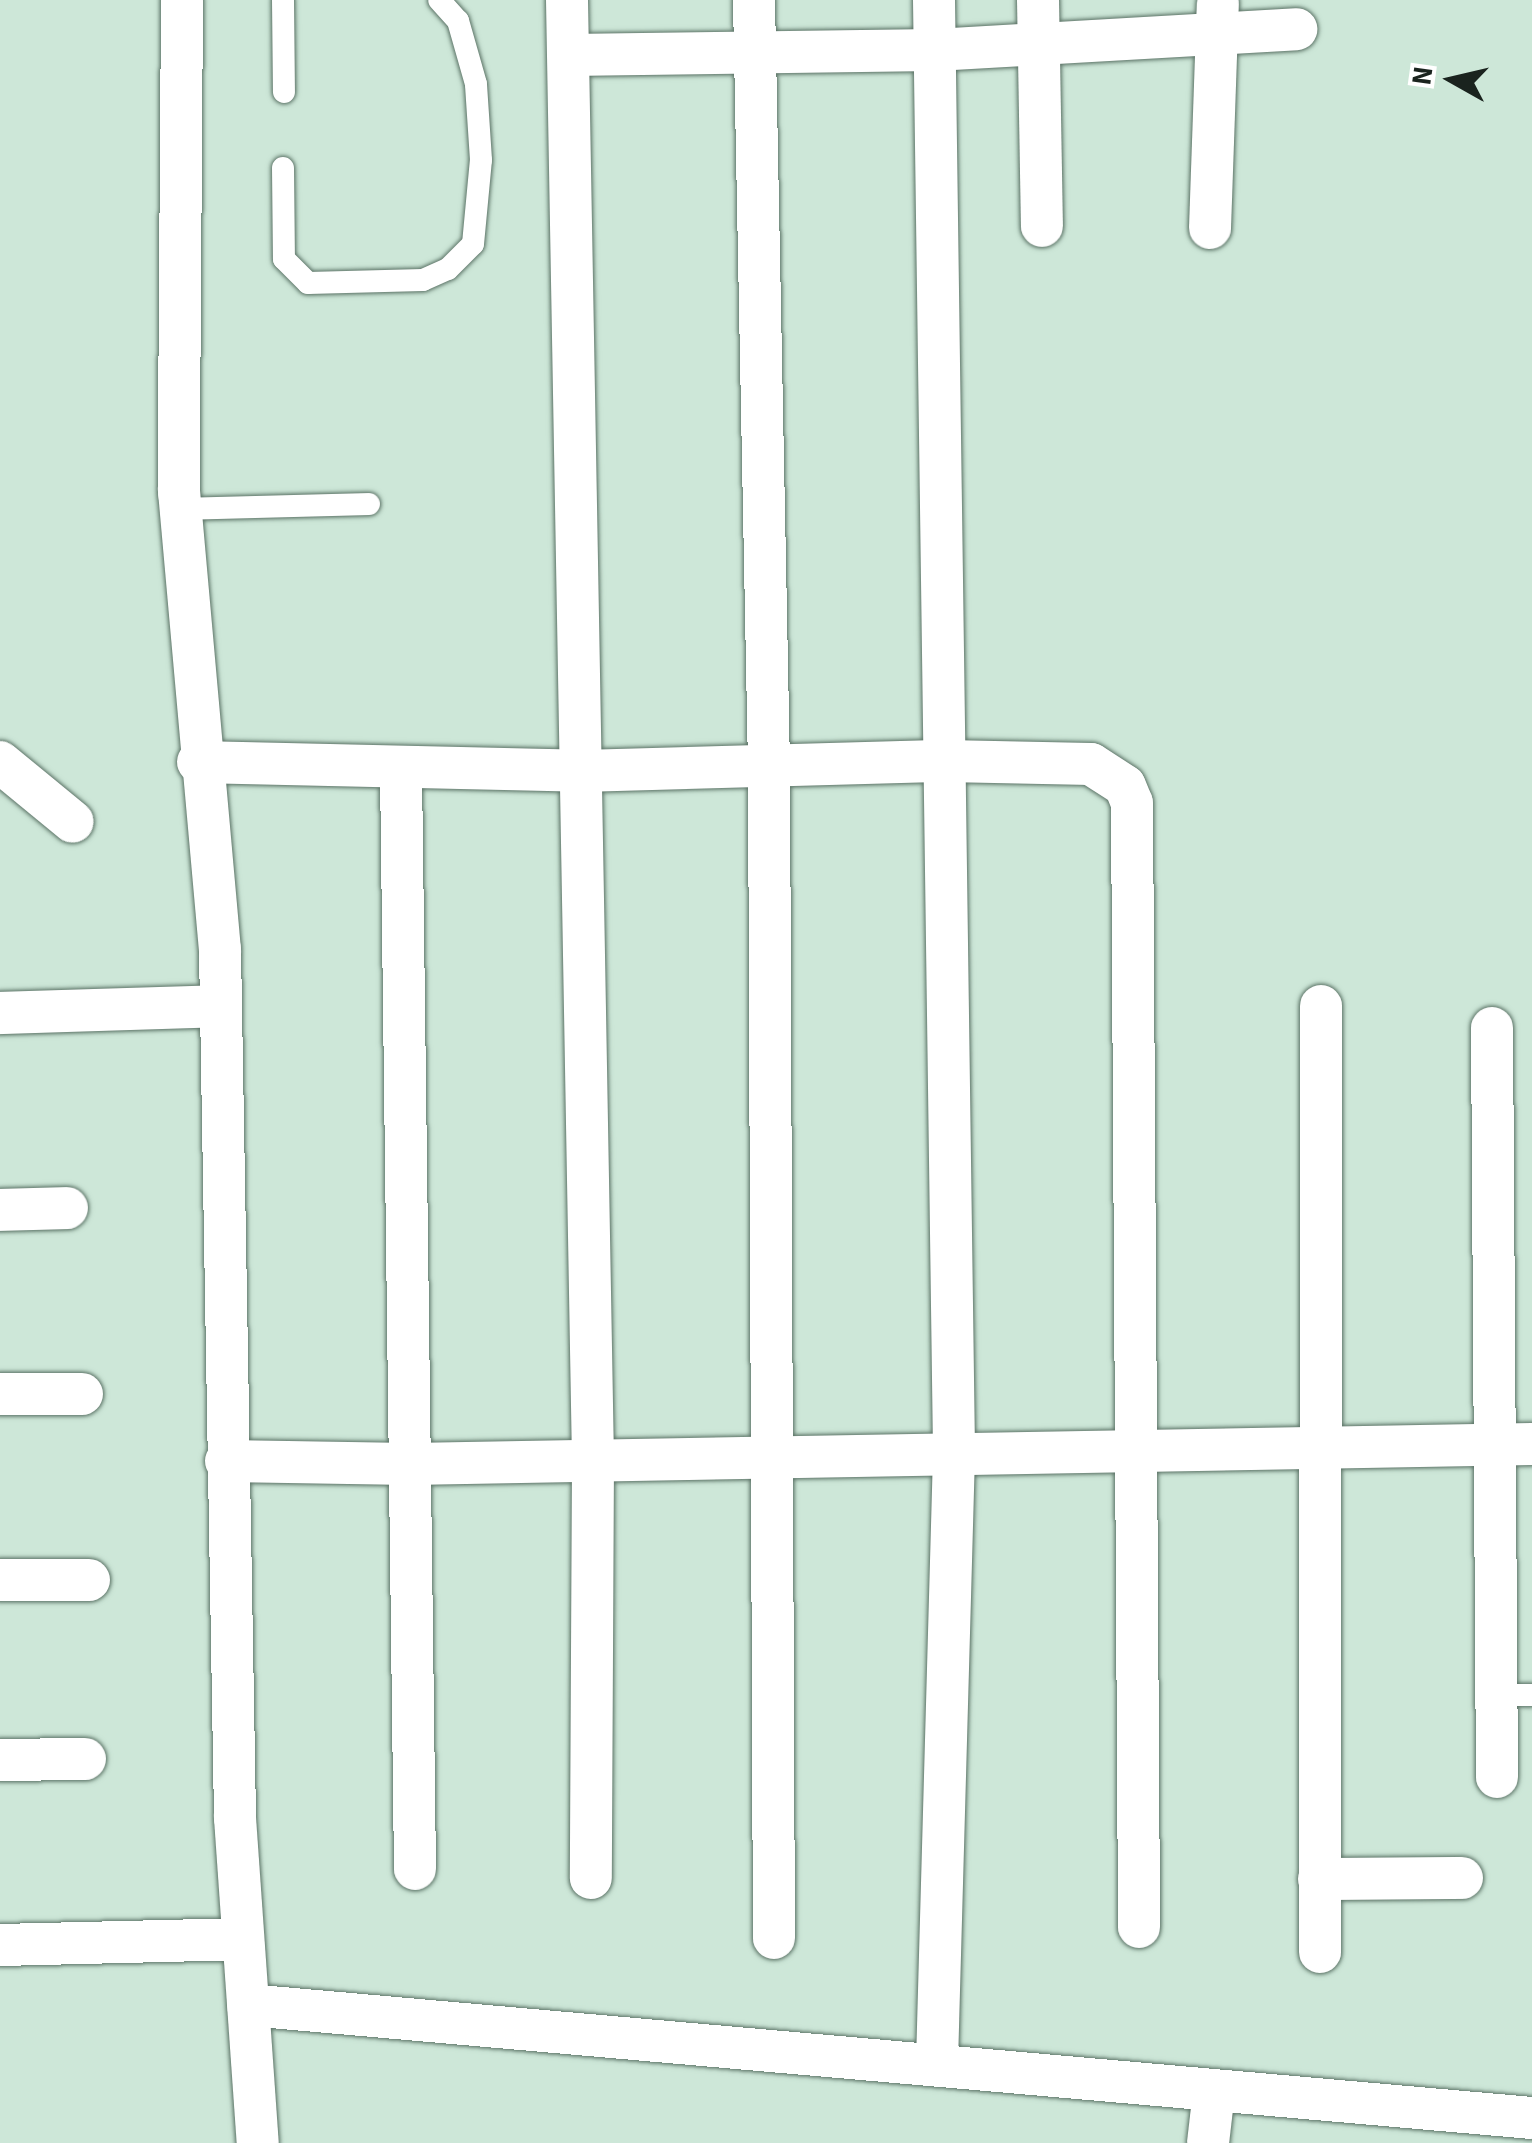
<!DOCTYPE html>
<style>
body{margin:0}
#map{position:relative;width:1532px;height:2143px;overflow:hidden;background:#cde7d8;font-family:"Source Sans 3",sans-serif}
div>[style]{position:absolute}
.roads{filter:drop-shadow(0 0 2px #5b7366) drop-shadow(0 0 2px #5b7366)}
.lane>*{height:22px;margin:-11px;padding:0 11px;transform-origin:11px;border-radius:11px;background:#fff}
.street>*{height:42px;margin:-21px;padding:0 21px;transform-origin:21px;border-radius:21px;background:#fff}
span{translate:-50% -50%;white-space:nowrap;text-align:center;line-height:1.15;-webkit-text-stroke:9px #fff;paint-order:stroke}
.north{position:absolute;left:1402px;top:30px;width:100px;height:100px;-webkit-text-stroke:8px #fff;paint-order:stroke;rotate:278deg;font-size:28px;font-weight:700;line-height:40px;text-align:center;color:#1a231e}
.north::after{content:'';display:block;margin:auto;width:35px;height:45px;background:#1a231e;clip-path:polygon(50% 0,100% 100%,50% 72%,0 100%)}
</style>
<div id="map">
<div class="roads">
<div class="lane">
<div style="left:283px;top:0;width:92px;rotate:89.4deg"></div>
<div style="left:283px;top:168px;width:91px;rotate:89.4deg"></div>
<div style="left:284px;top:259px;width:34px;rotate:45deg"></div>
<div style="left:308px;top:283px;width:115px;rotate:-1.5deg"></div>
<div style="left:423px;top:280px;width:27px;rotate:-24deg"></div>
<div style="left:448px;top:269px;width:35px;rotate:-45deg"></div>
<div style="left:473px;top:244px;width:84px;rotate:-84.6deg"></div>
<div style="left:481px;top:160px;width:76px;rotate:-93.8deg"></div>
<div style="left:476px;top:84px;width:66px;rotate:-105.9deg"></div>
<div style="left:458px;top:21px;width:28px;rotate:-132deg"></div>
<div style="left:180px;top:509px;width:189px;rotate:-1.5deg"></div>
<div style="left:1498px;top:1695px;width:34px"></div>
</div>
<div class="street">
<div style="left:182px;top:0;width:491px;rotate:90.4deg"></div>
<div style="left:179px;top:491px;width:460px;rotate:84.9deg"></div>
<div style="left:220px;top:949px;width:869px;rotate:89.01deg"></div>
<div style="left:235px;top:1818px;width:326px;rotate:86deg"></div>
<div style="left:567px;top:0;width:1461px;rotate:88.98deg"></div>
<div style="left:593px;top:1461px;width:417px;rotate:90.3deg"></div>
<div style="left:754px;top:0;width:765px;rotate:88.88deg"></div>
<div style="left:769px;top:765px;width:1173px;rotate:89.76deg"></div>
<div style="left:934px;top:0;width:1454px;rotate:89.21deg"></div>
<div style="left:954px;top:1454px;width:610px;rotate:91.6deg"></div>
<div style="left:1038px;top:0;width:226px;rotate:89deg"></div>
<div style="left:569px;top:55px;width:366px;rotate:-0.8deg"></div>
<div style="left:935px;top:50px;width:362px;rotate:-3.3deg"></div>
<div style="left:1210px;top:228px;width:224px;rotate:-88deg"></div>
<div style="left:0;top:762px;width:94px;rotate:39.4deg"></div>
<div style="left:198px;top:762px;width:383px;rotate:1.3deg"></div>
<div style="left:581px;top:771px;width:365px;rotate:-1.6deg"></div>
<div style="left:946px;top:761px;width:145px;rotate:1.2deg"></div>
<div style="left:1091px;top:764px;width:40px;rotate:32.9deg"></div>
<div style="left:1125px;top:786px;width:18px;rotate:68deg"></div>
<div style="left:1132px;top:803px;width:1124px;rotate:89.64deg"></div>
<div style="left:401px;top:770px;width:1099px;rotate:89.27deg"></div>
<div style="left:0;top:1013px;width:220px;rotate:-1.8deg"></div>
<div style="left:1492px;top:1028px;width:749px;rotate:89.62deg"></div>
<div style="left:0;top:1210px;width:67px;rotate:-1.7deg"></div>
<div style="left:0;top:1394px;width:82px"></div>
<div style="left:226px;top:1461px;width:184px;rotate:0.9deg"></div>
<div style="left:410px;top:1464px;width:1122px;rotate:-1.02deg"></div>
<div style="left:0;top:1580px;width:89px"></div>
<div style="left:0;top:1760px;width:85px;rotate:-0.7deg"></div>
<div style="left:1319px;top:1879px;width:143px;rotate:-0.4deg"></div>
<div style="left:0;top:1945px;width:241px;rotate:-1.4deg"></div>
<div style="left:1320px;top:1952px;width:946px;rotate:-89.94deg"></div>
<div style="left:248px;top:2005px;width:1289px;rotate:5.03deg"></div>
<div style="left:1208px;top:2143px;width:52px;rotate:-83.4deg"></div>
</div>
</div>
<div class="north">N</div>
</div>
